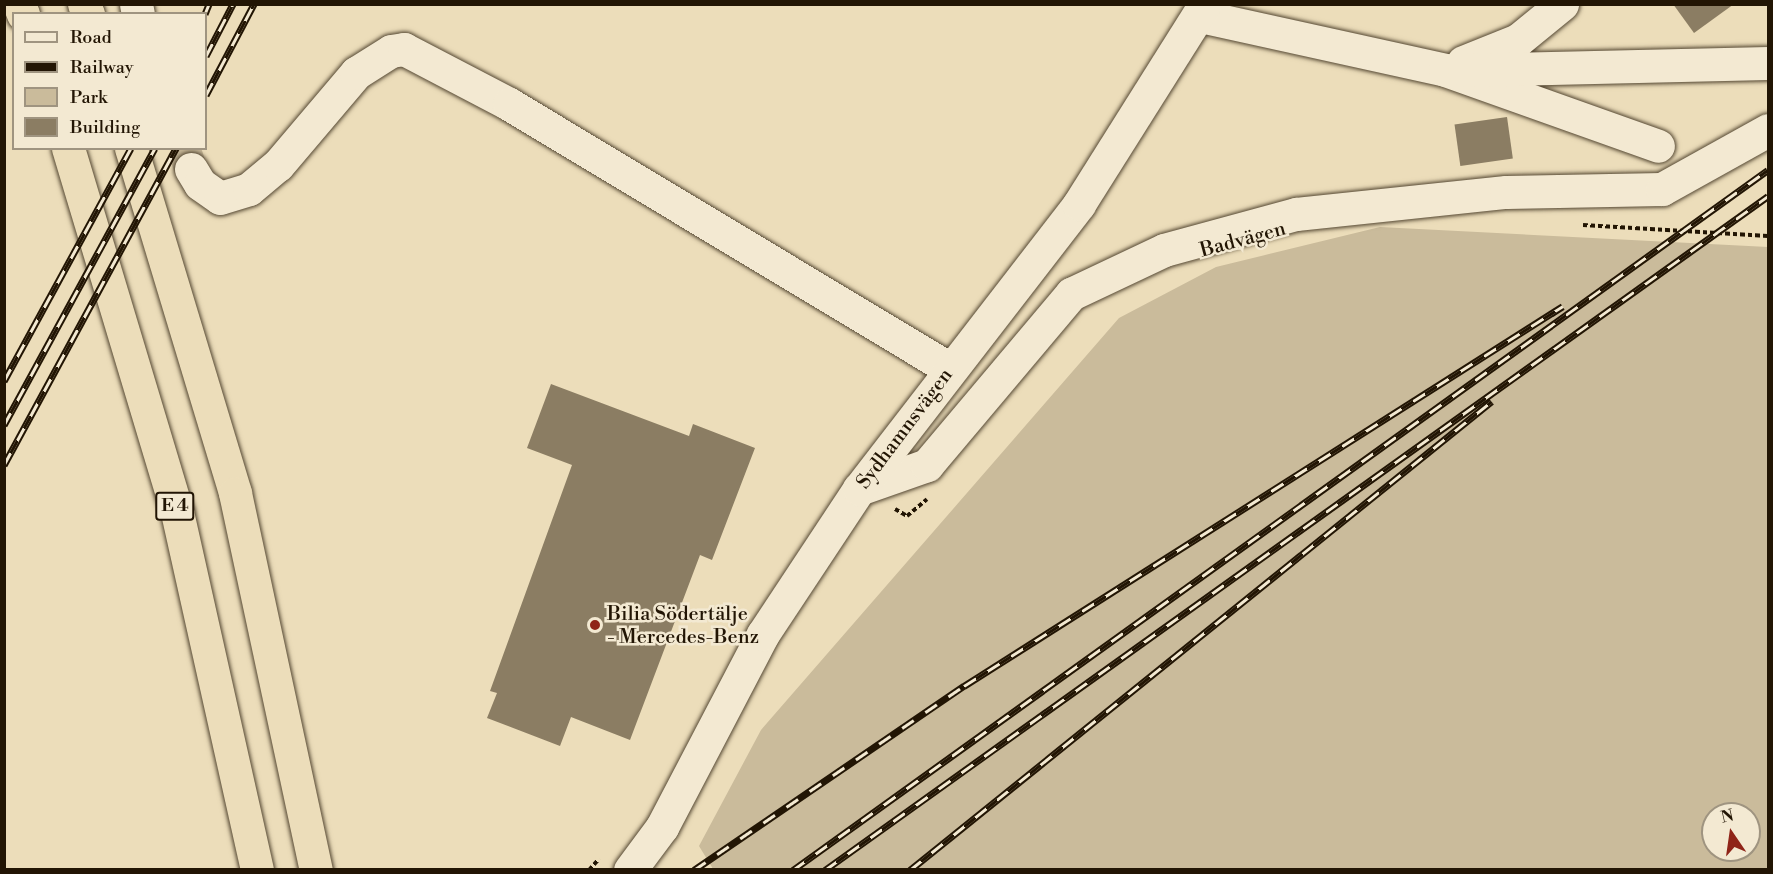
<!DOCTYPE html>
<meta charset="utf-8">
<style>
body{margin:0}
#map{position:relative;width:1773px;height:874px;overflow:hidden;background:#ecddba;font-family:"Libre Bodoni",serif}
div>[style]{position:absolute}
.green>*{inset:0;background:#cabb9b}
.building>*{inset:0;background:#8b7d63;transform-origin:0 0}
.minor-tunnel>*{height:33px;margin-top:-16.5px;transform-origin:0;background:repeating-linear-gradient(90deg,#c4b596 0 33px,transparent 0 49px)}
.path>*{height:4px;margin-top:-2px;transform-origin:0;background:repeating-linear-gradient(90deg,#221504 0 4.5px,transparent 0 7.5px)}
.roads{filter:drop-shadow(0 0 2px #544732) drop-shadow(0 0 2px #544732)}
.minor>*{height:33px;margin:-16.5px;padding:0 16.5px;transform-origin:16.5px;border-radius:16.5px;background:#f3e9d2}
.highway>*{height:33px;margin:-16.5px;padding:0 16.5px;transform-origin:16.5px;border-radius:16.5px;background:#ecddba}
.rail>*{height:7px;margin-top:-3.5px;transform-origin:0;background:repeating-linear-gradient(90deg,#f3e9d2 0 14px,#221504 0 28px);box-sizing:border-box;border-block:2px solid #221504}
.dots>*{width:16px;height:16px;translate:-50% -50%;box-sizing:border-box;border:3px solid #f3e9d2;border-radius:50%}
span{translate:-50% -50%;white-space:nowrap;text-align:center;line-height:1.15;-webkit-text-stroke:5px #f3e9d2;paint-order:stroke}
.shield-label span{padding:2px 4px;background:#f3e9d2;border:2px solid;border-radius:4px;-webkit-text-stroke-width:0}
.shield-label{font-size:18px;color:#221504;font-weight:700}
.street-label{font-size:20px;color:#221504}
.poi-label{font-size:20px;color:#221504}
.left{translate:0 -50%;text-align:left}
.frame{position:absolute;inset:0;border:6px solid #221504;pointer-events:none}
.legend{position:absolute;left:12px;top:12px;width:195px;height:138px;box-sizing:border-box;background:#f3e9d2;border:2px solid #9f9480;margin:0;padding:8px 10px;list-style:none;font-size:18px;color:#221504}
.legend li{display:flex;align-items:center;gap:12px;height:30px}
.legend b{width:30px;border:2px solid #9f9480}
.north{position:absolute;left:1701px;top:802px;width:60px;height:60px;box-sizing:border-box;background:#f3e9d2;border:2px solid #9f9480;border-radius:50%;rotate:347deg;font-size:16px;font-weight:700;line-height:24px;text-align:center;color:#221504}
.north::after{content:'';display:block;margin:auto;width:21px;height:27px;background:#8f2418;clip-path:polygon(50% 0,100% 100%,50% 72%,0 100%)}
</style>
<div id="map">
<div class="green">
<div style="clip-path:polygon(evenodd,1380px 227px,1768px 247px,1768px 869px,713px 869px,699px 846px,761px 730px,1119px 318px,1216px 267px,1380px 227px,1713px 814px,1749px 814px,1749px 850px,1713px 850px,1713px 814px)"></div>
</div>
<div class="building">
<div style="clip-path:polygon(1673px 4px,1734px 4px,1694px 33px)"></div>
<div style="left:1507px;top:117px;width:42px;height:53px;rotate:82deg"></div>
<div style="clip-path:polygon(551px 384px,689px 436px,693px 424px,755px 448px,712px 560px,700px 555px,630px 740px,571px 717px,560px 746px,487px 718px,497px 693px,490px 691px,572px 465px,527px 448px)"></div>
</div>
<div class="minor-tunnel">
<div style="left:184px;top:148px;width:22px;rotate:72deg"></div>
</div>
<div class="path">
<div style="left:1583px;top:225px;width:185px;rotate:3.4deg"></div>
<div style="left:895px;top:509px;width:14px;rotate:30deg"></div>
<div style="left:907px;top:516px;width:26px;rotate:-40deg"></div>
<div style="left:589px;top:870px;width:15px;rotate:-48deg"></div>
</div>
<div class="roads">
<div class="minor">
<div style="left:136px;top:4px;width:10px;rotate:79deg"></div>
<div style="left:1200px;top:16px;width:251px;rotate:12.4deg"></div>
<div style="left:1445px;top:70px;width:226px;rotate:19.6deg"></div>
<div style="left:1463px;top:62px;width:59px;rotate:-21.8deg"></div>
<div style="left:1518px;top:40px;width:57px;rotate:-39.3deg"></div>
<div style="left:1464px;top:70px;width:304px;rotate:-1.3deg"></div>
<div style="left:191px;top:169px;width:17px;rotate:59deg"></div>
<div style="left:200px;top:184px;width:24px;rotate:35deg"></div>
<div style="left:220px;top:198px;width:30px;rotate:-17deg"></div>
<div style="left:249px;top:189px;width:38px;rotate:-40deg"></div>
<div style="left:278px;top:165px;width:121px;rotate:-49.7deg"></div>
<div style="left:356px;top:73px;width:41px;rotate:-32.2deg"></div>
<div style="left:391px;top:51px;width:13px;rotate:-9deg"></div>
<div style="left:404px;top:49px;width:119px;rotate:27.6deg"></div>
<div style="left:509px;top:104px;width:514px;rotate:31deg"></div>
<div style="left:859px;top:489px;width:72px;rotate:-19.4deg"></div>
<div style="left:927px;top:465px;width:224px;rotate:-49.9deg"></div>
<div style="left:1071px;top:294px;width:103px;rotate:-25.3deg"></div>
<div style="left:1164px;top:250px;width:137px;rotate:-15.3deg"></div>
<div style="left:1296px;top:214px;width:211px;rotate:-6deg"></div>
<div style="left:1506px;top:192px;width:156px;rotate:-1.1deg"></div>
<div style="left:1662px;top:189px;width:121px;rotate:-29.1deg"></div>
<div style="left:630px;top:870px;width:54px;rotate:-53.3deg"></div>
<div style="left:662px;top:827px;width:218px;rotate:-62.4deg"></div>
<div style="left:763px;top:634px;width:174px;rotate:-56.5deg"></div>
<div style="left:859px;top:489px;width:360px;rotate:-52.3deg"></div>
<div style="left:1079px;top:204px;width:236px;rotate:-57.8deg"></div>
</div>
<div class="highway">
<div style="left:19px;top:4px;width:11px;rotate:68deg"></div>
<div style="left:84px;top:4px;width:11px;rotate:68deg"></div>
<div style="left:68px;top:148px;width:380px;rotate:73.3deg"></div>
<div style="left:177px;top:512px;width:367px;rotate:77.4deg"></div>
<div style="left:131px;top:148px;width:360px;rotate:73.2deg"></div>
<div style="left:235px;top:493px;width:386px;rotate:77.9deg"></div>
</div>
</div>
<div class="rail">
<div style="left:205px;top:14px;width:11px;rotate:-68deg"></div>
<div style="left:206px;top:56px;width:59px;rotate:-62.6deg"></div>
<div style="left:206px;top:95px;width:103px;rotate:-62.2deg"></div>
<div style="left:4px;top:381px;width:265px;rotate:-61.4deg"></div>
<div style="left:4px;top:425px;width:315px;rotate:-61.4deg"></div>
<div style="left:4px;top:465px;width:361px;rotate:-61.5deg"></div>
<div style="left:694px;top:870px;width:327px;rotate:-34.3deg"></div>
<div style="left:964px;top:686px;width:709px;rotate:-32.39deg"></div>
<div style="left:793px;top:870px;width:1200px;rotate:-35.68deg"></div>
<div style="left:825px;top:870px;width:1159px;rotate:-35.55deg"></div>
<div style="left:910px;top:870px;width:747px;rotate:-38.86deg"></div>
</div>
<div class="dots">
<div style="left:595px;top:625px;background:#8f2418"></div>
</div>
<div class="shield-label">
<span style="left:175px;top:506px">E 4</span>
</div>
<div class="street-label">
<span style="left:1243px;top:240px;rotate:-15deg">Badvägen</span>
<span style="left:905px;top:429px;rotate:-53deg">Sydhamnsvägen</span>
</div>
<div class="poi-label">
<span class="left" style="left:607px;top:626px">Bilia Södertälje<br>- Mercedes-Benz</span>
</div>
<div class="frame"></div>
<ul class="legend">
<li><b style="height:8px;background:#f3e9d2"></b>Road</li>
<li><b style="height:8px;background:#221504"></b>Railway</li>
<li><b style="height:16px;background:#cabb9b"></b>Park</li>
<li><b style="height:16px;background:#8b7d63"></b>Building</li>
</ul>
<div class="north">N</div>
</div>
